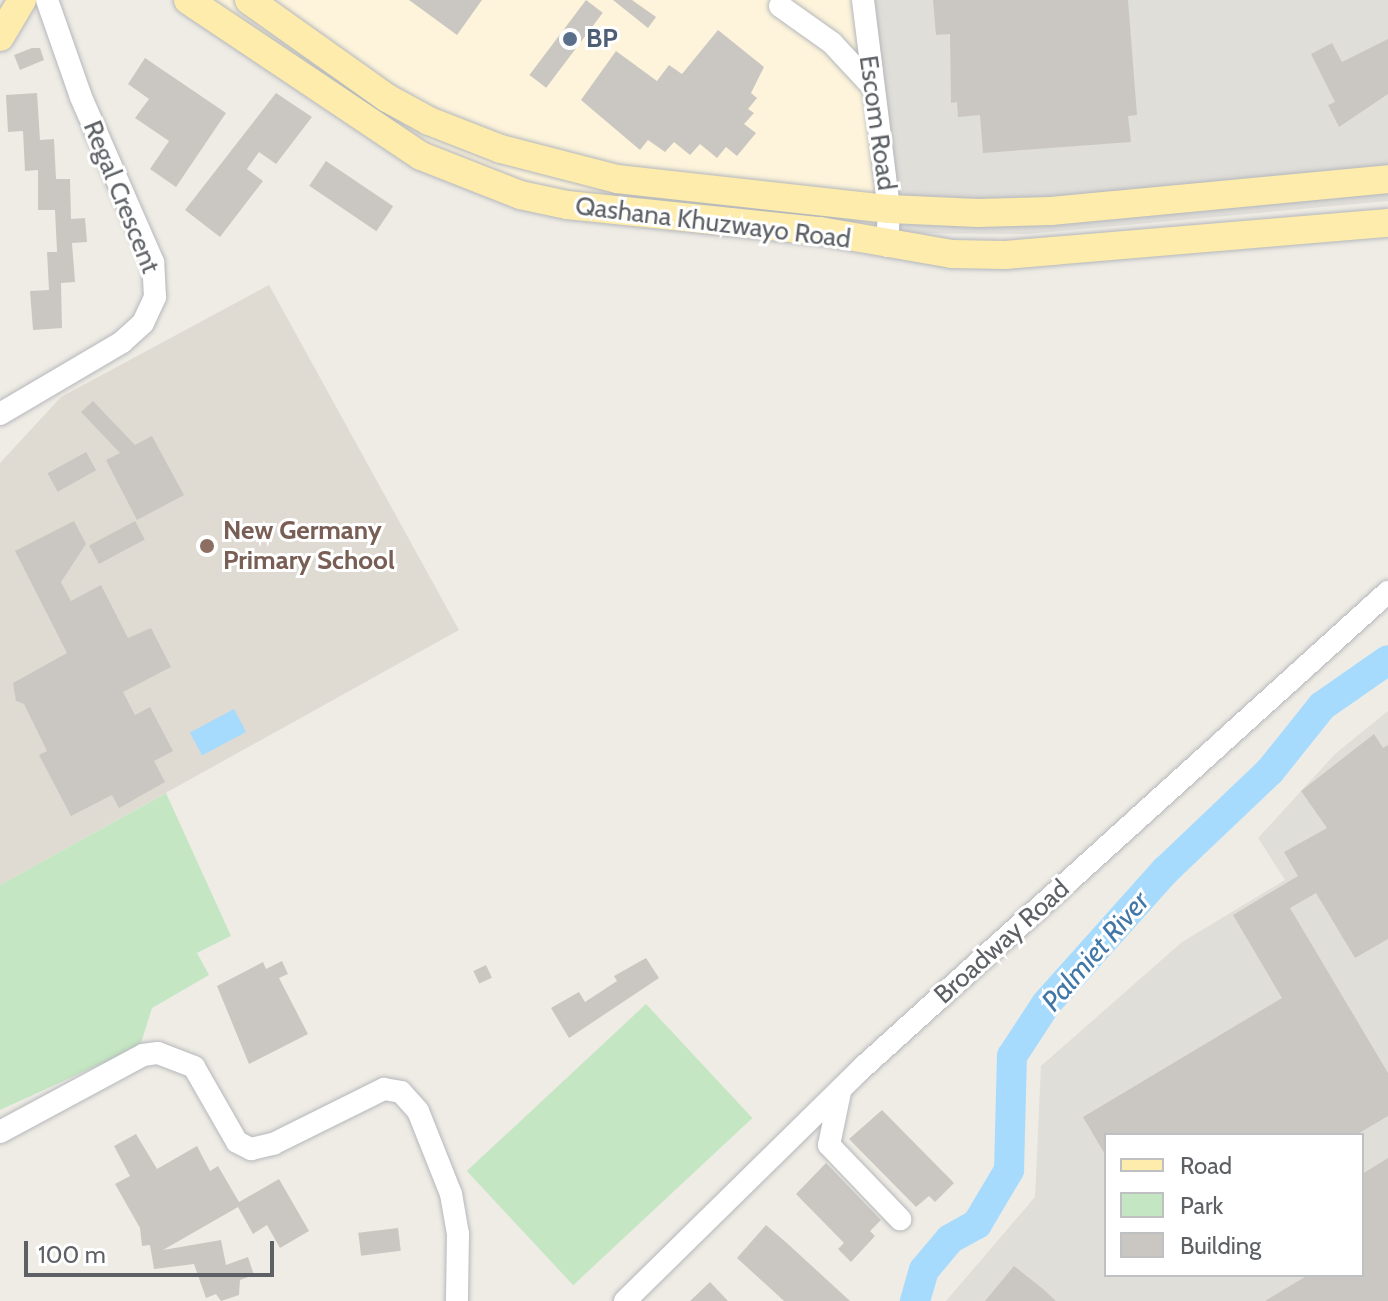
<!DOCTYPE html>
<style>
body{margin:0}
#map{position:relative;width:1388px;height:1301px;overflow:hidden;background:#efece5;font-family:Cabin,sans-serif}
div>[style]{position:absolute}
.commercial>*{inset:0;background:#fdf4db}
.industrial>*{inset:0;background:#e0ded9}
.education>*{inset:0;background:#dfdbd3}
.green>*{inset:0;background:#c4e6c2;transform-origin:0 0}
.water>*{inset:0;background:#a7dbfd;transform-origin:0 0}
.river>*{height:30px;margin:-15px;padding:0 15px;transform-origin:15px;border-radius:15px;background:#a7dbfd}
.building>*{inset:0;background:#cac7c2;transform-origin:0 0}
.roads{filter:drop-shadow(0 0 2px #b5b7bb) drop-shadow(0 0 2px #b5b7bb)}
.minor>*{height:22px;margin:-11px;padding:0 11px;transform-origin:11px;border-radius:11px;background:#fff}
.major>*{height:28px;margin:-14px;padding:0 14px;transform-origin:14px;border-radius:14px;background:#fdecac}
.dots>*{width:22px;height:22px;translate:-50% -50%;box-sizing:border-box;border:4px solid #fff;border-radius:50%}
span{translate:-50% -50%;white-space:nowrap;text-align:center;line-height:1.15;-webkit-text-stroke:6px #fff;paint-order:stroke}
.service-label{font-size:26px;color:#4e5e75;font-weight:700}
.left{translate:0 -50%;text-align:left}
.street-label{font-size:26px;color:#5d6165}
.education-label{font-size:26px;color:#785e54;font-weight:700}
.water-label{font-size:28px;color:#4177a7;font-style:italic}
.legend{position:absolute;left:1104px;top:1133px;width:260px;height:144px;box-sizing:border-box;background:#fff;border:2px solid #bec0c1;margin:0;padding:10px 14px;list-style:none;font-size:24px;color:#5d6165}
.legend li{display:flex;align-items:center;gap:16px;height:40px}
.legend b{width:40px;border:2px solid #bec0c1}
.scale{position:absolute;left:24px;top:1241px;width:250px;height:36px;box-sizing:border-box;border:4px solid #5d6165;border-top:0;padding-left:10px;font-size:24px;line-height:28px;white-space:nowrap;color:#5d6165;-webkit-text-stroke:6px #fff;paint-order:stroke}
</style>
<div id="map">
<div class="commercial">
<div style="clip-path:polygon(190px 0,863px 0,888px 233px,821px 229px,483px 180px)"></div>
</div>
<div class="industrial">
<div style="clip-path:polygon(863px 0,1388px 0,1388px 201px,1028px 234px,888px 233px)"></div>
<div style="clip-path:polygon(evenodd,1388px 711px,1388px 1301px,946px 1301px,1035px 1197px,1041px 1066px,1182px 942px,1285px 880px,1258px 838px,1336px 753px,1388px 711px,1106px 1135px,1362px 1135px,1362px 1275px,1106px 1275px,1106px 1135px)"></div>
</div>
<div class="education">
<div style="clip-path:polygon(269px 285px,459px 630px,0 885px,0 463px,61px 397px)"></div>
</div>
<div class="green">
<div style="clip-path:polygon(166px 793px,231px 936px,197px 953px,209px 975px,152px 1008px,140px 1046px,0 1110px,0 885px)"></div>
<div style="left:646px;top:1004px;width:156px;height:245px;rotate:47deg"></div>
</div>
<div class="water">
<div style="left:234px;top:709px;width:26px;height:50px;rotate:62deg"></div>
</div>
<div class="river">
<div style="left:915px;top:1301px;width:32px;rotate:-74deg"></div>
<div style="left:924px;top:1270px;width:40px;rotate:-50deg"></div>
<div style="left:950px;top:1239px;width:31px;rotate:-29deg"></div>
<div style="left:977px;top:1224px;width:63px;rotate:-59.3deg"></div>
<div style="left:1009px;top:1170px;width:114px;rotate:-88.5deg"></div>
<div style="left:1012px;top:1056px;width:62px;rotate:-56.8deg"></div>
<div style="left:1046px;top:1004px;width:180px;rotate:-48.2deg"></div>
<div style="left:1166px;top:870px;width:144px;rotate:-43.6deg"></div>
<div style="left:1270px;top:771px;width:83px;rotate:-51.3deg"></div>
<div style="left:1322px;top:706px;width:80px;rotate:-34.9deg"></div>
</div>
<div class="building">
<div style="clip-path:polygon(409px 0,482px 0,457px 35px)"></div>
<div style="left:586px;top:0;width:21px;height:94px;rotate:37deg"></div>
<div style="clip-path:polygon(613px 0,632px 0,656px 17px,648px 28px)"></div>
<div style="clip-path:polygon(933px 0,1128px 0,1137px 115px,1128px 116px,1131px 142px,983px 153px,980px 115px,958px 117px,957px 102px,951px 103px,950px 34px,936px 35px)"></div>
<div style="clip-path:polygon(718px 30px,764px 67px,751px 93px,757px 98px,748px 109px,754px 113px,744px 124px,756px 133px,737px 156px,726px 147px,717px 158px,700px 144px,690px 155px,674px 142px,665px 152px,648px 140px,640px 150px,581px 100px,616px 51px,657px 81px,669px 65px,682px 74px)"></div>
<div style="clip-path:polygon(1388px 39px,1388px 94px,1339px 127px,1328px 105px,1335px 102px,1311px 54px,1332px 43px,1342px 62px)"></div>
<div style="clip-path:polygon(32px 48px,40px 48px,44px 60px,20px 70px,14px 55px)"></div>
<div style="clip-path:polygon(145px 58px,226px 113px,176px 187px,150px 169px,169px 141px,135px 118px,149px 99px,128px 84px)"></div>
<div style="clip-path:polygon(37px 93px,40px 140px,54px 139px,56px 179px,70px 179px,71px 219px,85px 218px,87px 242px,72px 243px,75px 282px,61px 283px,62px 328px,33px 330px,30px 291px,49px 290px,47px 252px,57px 252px,55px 210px,38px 210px,38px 170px,25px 171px,23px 131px,8px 132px,6px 95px)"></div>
<div style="clip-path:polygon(276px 93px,312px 117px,276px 164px,259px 152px,247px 169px,263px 181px,220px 237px,185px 210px)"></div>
<div style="left:326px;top:161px;width:81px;height:30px;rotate:34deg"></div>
<div style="clip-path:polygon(93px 401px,135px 445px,152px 436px,184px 495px,137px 520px,106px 460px,120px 453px,81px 412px)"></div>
<div style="left:86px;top:452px;width:21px;height:44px;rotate:61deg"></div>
<div style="clip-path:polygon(74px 521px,86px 544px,61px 582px,71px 601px,101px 585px,128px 638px,151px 628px,171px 667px,123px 692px,135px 715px,150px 707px,173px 751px,154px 761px,165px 782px,119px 808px,112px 795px,71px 816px,39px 755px,47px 751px,24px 704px,16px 701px,13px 683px,67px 653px,15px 551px)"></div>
<div style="left:135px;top:521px;width:21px;height:52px;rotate:62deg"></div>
<div style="clip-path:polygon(1374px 734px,1383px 748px,1388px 745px,1388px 939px,1355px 958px,1316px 893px,1290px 908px,1388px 1073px,1388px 1116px,1356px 1135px,1106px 1135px,1106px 1156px,1083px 1117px,1282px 998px,1233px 915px,1298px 876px,1284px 852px,1327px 828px,1301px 791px)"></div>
<div style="clip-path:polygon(646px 958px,659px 978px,569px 1038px,551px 1008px,579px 992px,585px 1002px,617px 981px,614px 976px)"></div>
<div style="clip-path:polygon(282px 961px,288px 974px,279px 978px,308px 1034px,249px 1064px,217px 986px,263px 962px,266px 969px)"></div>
<div style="left:486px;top:965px;width:14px;height:14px;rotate:65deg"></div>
<div style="clip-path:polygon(882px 1110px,954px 1183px,935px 1202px,929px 1196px,916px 1207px,849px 1139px)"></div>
<div style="clip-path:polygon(136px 1134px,157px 1169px,197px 1146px,210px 1171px,218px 1166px,239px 1202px,279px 1179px,309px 1231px,280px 1248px,267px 1225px,253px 1234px,238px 1207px,163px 1250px,221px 1240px,226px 1265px,248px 1257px,254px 1275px,240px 1280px,239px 1295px,221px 1301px,216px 1294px,206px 1298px,194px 1264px,154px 1269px,150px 1245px,142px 1246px,140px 1228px,115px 1184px,130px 1176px,114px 1146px)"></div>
<div style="clip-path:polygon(1388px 1158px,1388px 1301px,1265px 1301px,1308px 1275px,1362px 1275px,1362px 1174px)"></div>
<div style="clip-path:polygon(826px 1163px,881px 1220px,870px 1231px,875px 1236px,851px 1262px,838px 1249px,844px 1243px,796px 1194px)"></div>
<div style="clip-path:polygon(766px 1225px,789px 1245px,850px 1301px,784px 1301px,737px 1258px)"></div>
<div style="left:398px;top:1228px;width:23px;height:40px;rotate:83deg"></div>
<div style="clip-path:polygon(1014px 1266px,1043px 1289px,1056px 1301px,985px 1301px)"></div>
<div style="clip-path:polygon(710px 1282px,728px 1301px,690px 1301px)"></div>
</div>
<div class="roads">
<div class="minor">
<div style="left:863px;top:0;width:211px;rotate:82.9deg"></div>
<div style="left:889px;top:209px;width:37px;rotate:93deg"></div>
<div style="left:780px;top:6px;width:64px;rotate:35.4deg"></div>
<div style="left:832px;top:43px;width:57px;rotate:47.1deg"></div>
<div style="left:0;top:414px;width:142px;rotate:-30.5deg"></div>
<div style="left:122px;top:342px;width:28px;rotate:-42deg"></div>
<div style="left:143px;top:323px;width:29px;rotate:-65deg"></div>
<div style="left:155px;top:297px;width:35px;rotate:-93deg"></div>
<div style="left:153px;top:262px;width:180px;rotate:-113.6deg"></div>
<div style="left:81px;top:97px;width:103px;rotate:-109.3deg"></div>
<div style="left:840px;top:1092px;width:54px;rotate:101.7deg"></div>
<div style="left:829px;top:1145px;width:103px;rotate:46.2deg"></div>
<div style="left:0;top:1132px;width:162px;rotate:-28.3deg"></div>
<div style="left:143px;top:1055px;width:15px;rotate:-8deg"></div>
<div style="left:158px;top:1053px;width:39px;rotate:21deg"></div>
<div style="left:194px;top:1067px;width:86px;rotate:60.2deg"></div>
<div style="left:237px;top:1142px;width:16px;rotate:27deg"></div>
<div style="left:251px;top:1149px;width:23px;rotate:-13deg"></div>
<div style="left:273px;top:1144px;width:124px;rotate:-26.4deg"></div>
<div style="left:384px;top:1089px;width:17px;rotate:10deg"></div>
<div style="left:401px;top:1092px;width:25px;rotate:48deg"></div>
<div style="left:418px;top:1111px;width:89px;rotate:68.3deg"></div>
<div style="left:451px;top:1194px;width:41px;rotate:80.1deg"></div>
<div style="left:458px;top:1234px;width:67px;rotate:90.9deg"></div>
<div style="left:625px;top:1301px;width:331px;rotate:-44.5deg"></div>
<div style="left:861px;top:1069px;width:711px;rotate:-42.15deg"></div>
</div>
<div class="major">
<div style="left:188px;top:0;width:280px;rotate:33.8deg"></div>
<div style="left:421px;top:156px;width:106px;rotate:21.5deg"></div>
<div style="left:520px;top:195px;width:48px;rotate:12deg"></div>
<div style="left:567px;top:205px;width:254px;rotate:5.9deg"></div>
<div style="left:820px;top:231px;width:134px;rotate:9.9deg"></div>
<div style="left:952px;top:254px;width:53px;rotate:1.1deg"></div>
<div style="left:1005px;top:255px;width:384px;rotate:-4.8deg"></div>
<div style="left:249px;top:0;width:169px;rotate:35.4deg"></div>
<div style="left:387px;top:98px;width:48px;rotate:28.7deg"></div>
<div style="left:429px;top:121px;width:77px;rotate:21.3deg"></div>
<div style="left:501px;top:149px;width:120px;rotate:14.5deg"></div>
<div style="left:617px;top:179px;width:274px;rotate:6.3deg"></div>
<div style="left:889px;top:209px;width:89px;rotate:2.6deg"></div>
<div style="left:978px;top:213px;width:73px;rotate:-1.6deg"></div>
<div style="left:1051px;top:211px;width:339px;rotate:-5.4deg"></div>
<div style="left:0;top:37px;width:43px;rotate:-59.3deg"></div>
</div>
</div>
<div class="dots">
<div style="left:570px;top:39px;background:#5c6f8a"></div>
<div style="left:207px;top:546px;background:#8d6e63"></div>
</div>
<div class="service-label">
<span class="left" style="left:586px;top:39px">BP</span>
</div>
<div class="street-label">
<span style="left:877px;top:123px;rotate:82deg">Escom Road</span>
<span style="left:121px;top:197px;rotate:68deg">Regal Crescent</span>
<span style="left:713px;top:223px;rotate:7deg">Qashana Khuzwayo Road</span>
<span style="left:1002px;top:942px;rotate:-42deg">Broadway Road</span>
</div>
<div class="education-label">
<span class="left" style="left:223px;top:546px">New Germany<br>Primary School</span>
</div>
<div class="water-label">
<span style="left:1095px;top:951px;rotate:-49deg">Palmiet River</span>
</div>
<ul class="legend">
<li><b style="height:10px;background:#fdecac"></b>Road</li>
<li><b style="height:22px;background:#c4e6c2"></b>Park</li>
<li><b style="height:22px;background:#cac7c2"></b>Building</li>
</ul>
<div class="scale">100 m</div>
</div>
